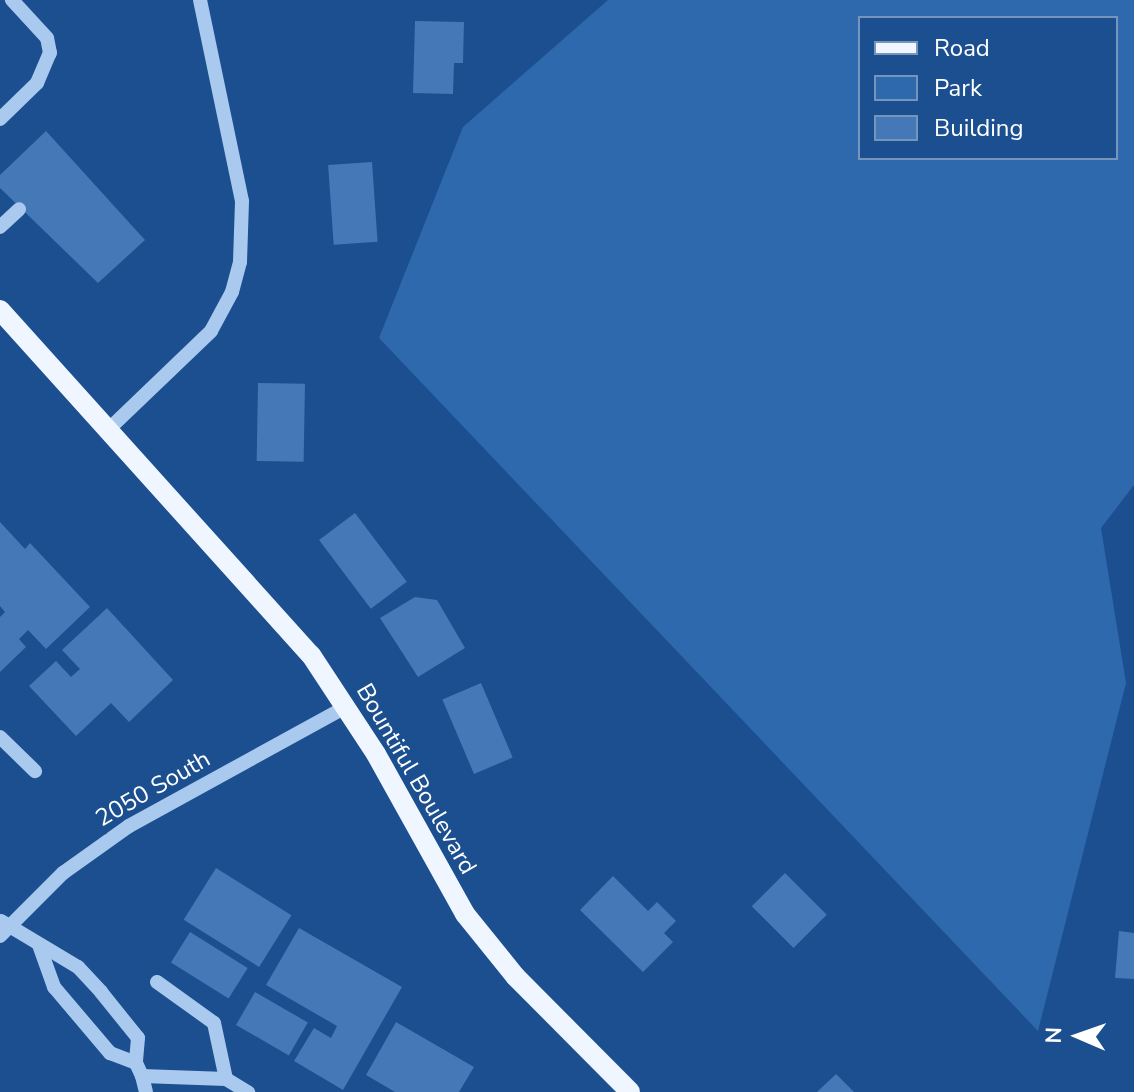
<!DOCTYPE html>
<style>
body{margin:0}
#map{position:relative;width:1134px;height:1092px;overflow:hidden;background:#1b4f8f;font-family:"Nunito Sans",sans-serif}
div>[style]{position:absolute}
.green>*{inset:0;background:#2e69ad}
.building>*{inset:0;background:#4478b7;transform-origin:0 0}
.minor>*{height:14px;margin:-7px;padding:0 7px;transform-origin:7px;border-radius:7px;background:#a9c9ee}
.major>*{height:20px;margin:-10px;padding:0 10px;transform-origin:10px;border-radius:10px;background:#f0f6ff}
span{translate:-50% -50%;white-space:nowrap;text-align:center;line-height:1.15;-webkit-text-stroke:8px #1b4f8f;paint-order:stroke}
.street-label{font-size:24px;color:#fff}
.legend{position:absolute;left:858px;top:16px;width:260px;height:144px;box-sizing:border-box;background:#1b4f8f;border:2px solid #7695bc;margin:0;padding:10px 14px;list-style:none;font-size:24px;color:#fff}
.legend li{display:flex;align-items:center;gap:16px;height:40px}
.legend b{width:40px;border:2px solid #7695bc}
.north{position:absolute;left:1038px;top:996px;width:80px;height:80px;-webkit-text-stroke:6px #1b4f8f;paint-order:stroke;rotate:272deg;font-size:22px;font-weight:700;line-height:32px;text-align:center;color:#fff}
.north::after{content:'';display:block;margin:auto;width:28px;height:36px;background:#fff;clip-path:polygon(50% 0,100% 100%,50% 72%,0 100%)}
</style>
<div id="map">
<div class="green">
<div style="clip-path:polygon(evenodd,608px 0,1134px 0,1134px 485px,1101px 528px,1126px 683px,1038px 1031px,379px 338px,463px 127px,608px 0,860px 18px,1116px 18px,1116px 158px,860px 158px,860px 18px)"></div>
</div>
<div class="building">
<div style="clip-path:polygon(415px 21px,464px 22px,463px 63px,454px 63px,453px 94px,413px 93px)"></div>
<div style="clip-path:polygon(46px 131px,145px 240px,98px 283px,0 188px,0 175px)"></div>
<div style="left:372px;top:162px;width:80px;height:44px;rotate:86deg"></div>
<div style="left:258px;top:383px;width:47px;height:78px;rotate:1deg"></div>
<div style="left:355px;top:513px;width:86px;height:45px;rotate:53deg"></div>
<div style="clip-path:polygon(0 522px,25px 549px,30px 543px,90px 607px,46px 649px,28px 630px,19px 639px,26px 647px,0 672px,0 617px,5px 612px,0 606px)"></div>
<div style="clip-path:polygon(415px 597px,437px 600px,465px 648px,418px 677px,380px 618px)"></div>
<div style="clip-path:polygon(107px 608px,173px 680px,129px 722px,111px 703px,76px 736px,29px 686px,56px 661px,71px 677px,80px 669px,62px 650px)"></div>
<div style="left:481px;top:683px;width:81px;height:42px;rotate:67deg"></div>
<div style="left:216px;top:868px;width:89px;height:61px;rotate:32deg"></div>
<div style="left:785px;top:873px;width:59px;height:47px;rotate:45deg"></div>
<div style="clip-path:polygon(613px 876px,648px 911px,657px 902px,676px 921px,664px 933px,673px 942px,643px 972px,580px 910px)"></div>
<div style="clip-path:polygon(299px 928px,402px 987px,343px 1090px,294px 1061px,314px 1028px,331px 1038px,337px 1026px,266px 985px)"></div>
<div style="clip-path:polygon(1119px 931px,1134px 933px,1134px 979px,1115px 978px)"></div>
<div style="left:190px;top:932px;width:68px;height:36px;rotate:32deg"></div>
<div style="left:255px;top:992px;width:61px;height:38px;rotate:30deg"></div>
<div style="clip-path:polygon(396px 1022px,474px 1067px,459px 1092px,395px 1092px,366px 1075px)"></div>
<div style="clip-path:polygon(836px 1074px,854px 1092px,817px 1092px)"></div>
</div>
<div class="minor">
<div style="left:0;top:119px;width:52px;rotate:-44.2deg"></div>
<div style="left:37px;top:83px;width:33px;rotate:-67deg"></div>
<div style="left:50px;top:53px;width:15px;rotate:-101deg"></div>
<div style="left:47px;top:38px;width:52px;rotate:-132.6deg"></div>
<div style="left:0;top:227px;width:26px;rotate:-43deg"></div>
<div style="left:110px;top:428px;width:140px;rotate:-43.8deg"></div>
<div style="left:211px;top:331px;width:44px;rotate:-61.7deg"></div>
<div style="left:232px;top:292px;width:31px;rotate:-75deg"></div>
<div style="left:240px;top:262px;width:61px;rotate:-88.1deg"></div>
<div style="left:242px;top:201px;width:205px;rotate:-101.8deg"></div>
<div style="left:0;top:737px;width:49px;rotate:44.2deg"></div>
<div style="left:1px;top:921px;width:90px;rotate:30.9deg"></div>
<div style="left:78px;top:967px;width:34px;rotate:47deg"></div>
<div style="left:101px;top:992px;width:59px;rotate:51.2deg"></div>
<div style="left:138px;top:1038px;width:25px;rotate:95deg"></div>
<div style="left:136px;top:1063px;width:14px;rotate:65deg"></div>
<div style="left:142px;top:1076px;width:84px;rotate:2deg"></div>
<div style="left:226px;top:1079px;width:26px;rotate:31deg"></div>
<div style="left:0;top:936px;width:89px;rotate:-45deg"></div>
<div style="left:63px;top:873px;width:81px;rotate:-35.5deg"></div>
<div style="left:129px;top:826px;width:249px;rotate:-28.8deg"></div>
<div style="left:39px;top:945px;width:45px;rotate:70.3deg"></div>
<div style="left:54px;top:987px;width:87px;rotate:49.7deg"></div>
<div style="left:110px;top:1053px;width:28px;rotate:21deg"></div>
<div style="left:157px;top:982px;width:70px;rotate:35.7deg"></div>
<div style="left:214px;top:1023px;width:57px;rotate:77.9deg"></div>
<div style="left:142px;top:1076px;width:16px;rotate:76deg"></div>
</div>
<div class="major">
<div style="left:0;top:310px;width:464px;rotate:48deg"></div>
<div style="left:311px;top:655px;width:118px;rotate:56.7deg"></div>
<div style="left:376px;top:754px;width:183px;rotate:60.9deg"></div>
<div style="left:465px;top:914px;width:80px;rotate:51.1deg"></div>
<div style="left:515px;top:976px;width:163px;rotate:45.2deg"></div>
</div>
<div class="street-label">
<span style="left:416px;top:779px;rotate:60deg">Bountiful Boulevard</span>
<span style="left:153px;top:789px;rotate:-30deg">2050 South</span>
</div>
<ul class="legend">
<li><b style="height:10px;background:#f0f6ff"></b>Road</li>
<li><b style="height:22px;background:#2e69ad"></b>Park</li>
<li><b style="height:22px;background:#4478b7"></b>Building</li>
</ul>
<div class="north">N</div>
</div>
